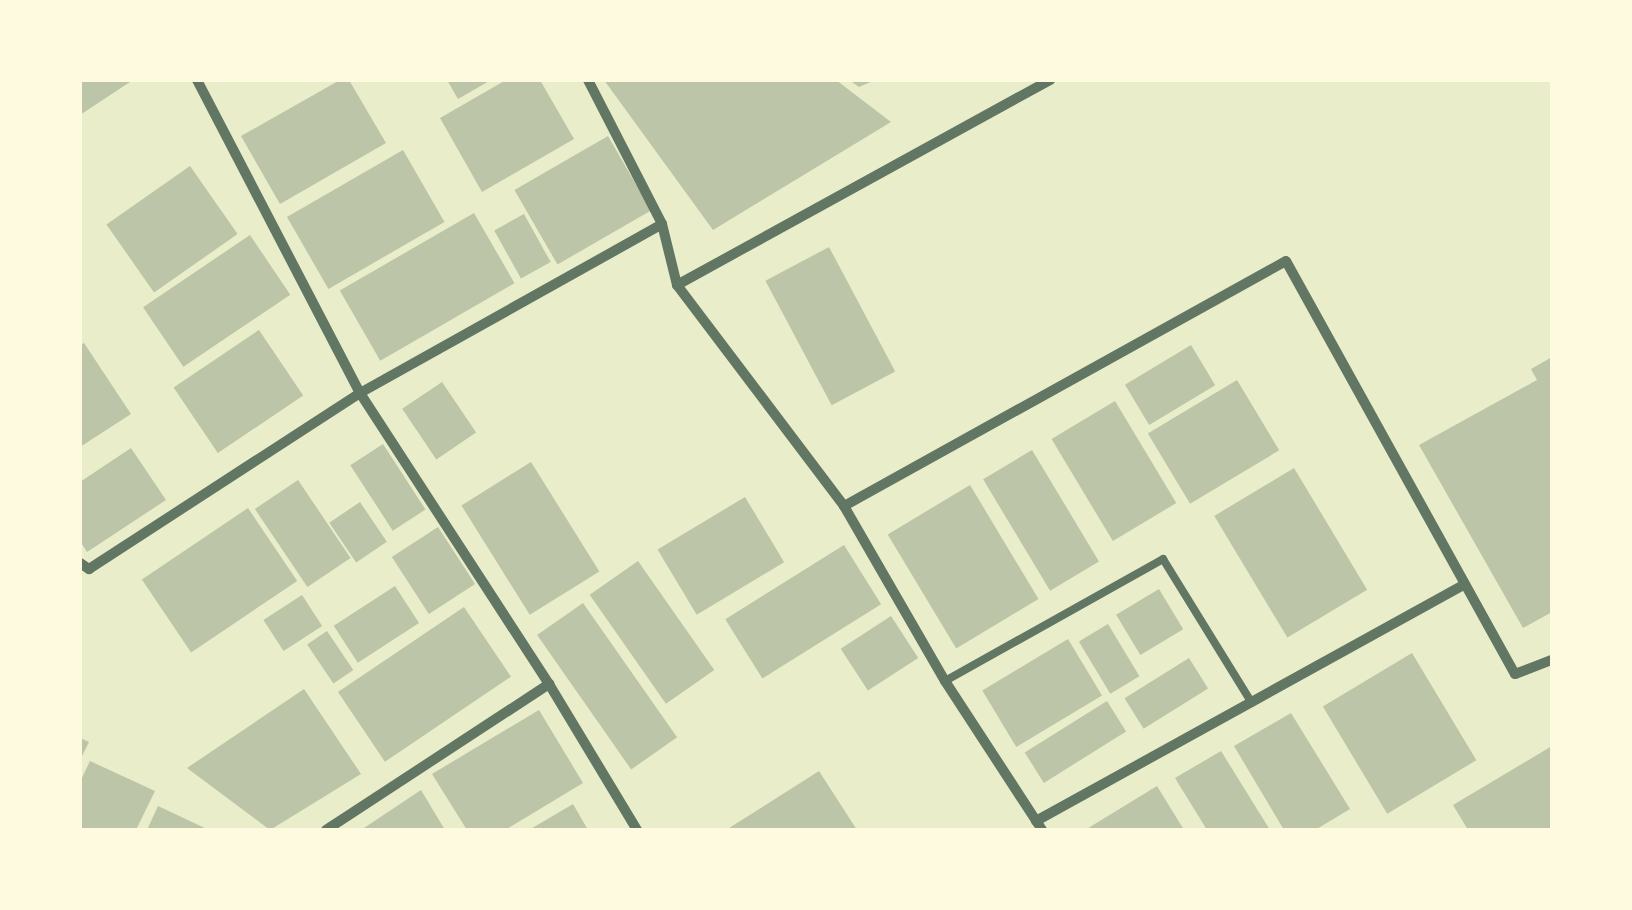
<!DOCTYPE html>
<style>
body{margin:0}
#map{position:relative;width:1632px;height:910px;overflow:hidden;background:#e9edc9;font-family:Bitter,serif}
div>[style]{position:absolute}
.building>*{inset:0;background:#bcc5a7;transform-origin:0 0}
.service>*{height:8px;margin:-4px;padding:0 4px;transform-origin:4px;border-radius:4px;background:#617663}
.minor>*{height:10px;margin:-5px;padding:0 5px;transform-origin:5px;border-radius:5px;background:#617663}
span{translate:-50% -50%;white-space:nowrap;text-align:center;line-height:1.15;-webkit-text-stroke:8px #fefae0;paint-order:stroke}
.frame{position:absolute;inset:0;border:82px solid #fefae0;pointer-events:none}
</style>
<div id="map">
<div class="building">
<div style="clip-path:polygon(80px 80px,133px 80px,80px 115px)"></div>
<div style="clip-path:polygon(340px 80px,349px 80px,386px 143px,280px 204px,241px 136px)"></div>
<div style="clip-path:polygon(447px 80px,491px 80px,458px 99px)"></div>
<div style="clip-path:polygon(506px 80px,540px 80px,574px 139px,482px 192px,440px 118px)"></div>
<div style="clip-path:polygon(604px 80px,836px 80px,891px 122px,713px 230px)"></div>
<div style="clip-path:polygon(849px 80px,875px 80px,859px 87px)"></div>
<div style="left:608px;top:136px;width:86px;height:108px;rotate:60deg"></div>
<div style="left:403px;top:150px;width:83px;height:134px;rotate:60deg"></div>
<div style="left:190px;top:166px;width:83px;height:102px;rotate:55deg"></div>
<div style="left:474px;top:213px;width:81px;height:155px;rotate:60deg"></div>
<div style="left:524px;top:214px;width:55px;height:34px;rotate:61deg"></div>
<div style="left:250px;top:235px;width:72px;height:129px;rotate:56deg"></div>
<div style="left:829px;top:247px;width:141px;height:72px;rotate:62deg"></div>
<div style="left:259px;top:330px;width:79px;height:103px;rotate:56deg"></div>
<div style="clip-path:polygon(84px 343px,131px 414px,80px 447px,80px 345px)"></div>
<div style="left:1191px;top:345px;width:47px;height:77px;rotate:59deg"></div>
<div style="clip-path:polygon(1552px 357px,1552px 612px,1523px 628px,1419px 445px,1537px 380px,1531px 369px)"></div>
<div style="left:1237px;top:380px;width:82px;height:104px;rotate:59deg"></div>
<div style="left:442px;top:382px;width:61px;height:48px;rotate:56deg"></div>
<div style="left:1115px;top:401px;width:119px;height:74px;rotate:59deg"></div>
<div style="left:383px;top:444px;width:78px;height:39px;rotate:57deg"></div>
<div style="clip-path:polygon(131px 448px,166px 500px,87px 552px,80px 541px,80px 482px)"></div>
<div style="left:1032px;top:450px;width:130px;height:57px;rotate:59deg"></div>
<div style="left:531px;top:462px;width:129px;height:82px;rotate:58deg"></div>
<div style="left:1294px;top:468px;width:142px;height:93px;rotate:59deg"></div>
<div style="left:298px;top:480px;width:94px;height:52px;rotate:56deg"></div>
<div style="left:970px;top:485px;width:133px;height:96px;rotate:59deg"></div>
<div style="left:745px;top:497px;width:76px;height:102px;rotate:59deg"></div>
<div style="left:360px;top:502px;width:48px;height:37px;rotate:56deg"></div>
<div style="left:248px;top:508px;width:88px;height:128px;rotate:56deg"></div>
<div style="left:438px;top:527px;width:68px;height:55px;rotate:57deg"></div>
<div style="left:844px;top:545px;width:70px;height:140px;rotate:58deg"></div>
<div style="left:638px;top:561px;width:133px;height:59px;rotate:55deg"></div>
<div style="left:395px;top:586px;width:44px;height:73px;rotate:57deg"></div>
<div style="left:1159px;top:589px;width:47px;height:50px;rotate:59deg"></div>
<div style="left:302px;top:595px;width:37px;height:46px;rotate:57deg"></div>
<div style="left:583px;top:603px;width:164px;height:56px;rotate:55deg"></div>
<div style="left:464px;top:607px;width:84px;height:152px;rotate:56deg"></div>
<div style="left:891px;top:616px;width:50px;height:60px;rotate:57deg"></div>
<div style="left:1108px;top:624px;width:61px;height:34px;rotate:59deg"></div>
<div style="left:327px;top:631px;width:47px;height:24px;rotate:56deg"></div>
<div style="left:1068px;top:639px;width:66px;height:100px;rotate:59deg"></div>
<div style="left:1412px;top:653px;width:125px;height:104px;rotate:59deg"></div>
<div style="left:1189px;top:658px;width:36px;height:76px;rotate:58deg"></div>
<div style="clip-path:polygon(304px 689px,361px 774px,270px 830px,187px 768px)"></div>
<div style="left:1107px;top:701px;width:36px;height:97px;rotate:58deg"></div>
<div style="clip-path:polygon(539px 710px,583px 783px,505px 830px,467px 830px,432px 774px)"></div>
<div style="clip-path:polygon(1291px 713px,1350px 809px,1315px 830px,1284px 830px,1234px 746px)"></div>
<div style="clip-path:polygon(80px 738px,89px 742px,80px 760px)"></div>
<div style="clip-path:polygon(1552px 746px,1552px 830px,1468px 830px,1453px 805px)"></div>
<div style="clip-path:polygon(1221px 751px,1270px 830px,1207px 830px,1175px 778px)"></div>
<div style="clip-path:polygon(90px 761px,155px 791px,136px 830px,80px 830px,80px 782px)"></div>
<div style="clip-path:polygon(819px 771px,857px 830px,726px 830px)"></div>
<div style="clip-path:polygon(1157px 786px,1184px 830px,1085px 830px)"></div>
<div style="clip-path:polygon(421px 790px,445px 830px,361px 830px)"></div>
<div style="clip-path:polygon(573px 804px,588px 830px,529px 830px)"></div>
<div style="clip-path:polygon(158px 806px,209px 830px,147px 830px)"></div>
</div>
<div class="service">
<div style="left:945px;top:681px;width:250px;rotate:-29.2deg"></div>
<div style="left:1163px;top:559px;width:169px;rotate:58.3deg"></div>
</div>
<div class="minor">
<div style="left:197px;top:80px;width:353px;rotate:62.5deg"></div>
<div style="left:360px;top:393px;width:347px;rotate:57deg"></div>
<div style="left:549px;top:684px;width:170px;rotate:58.9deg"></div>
<div style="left:588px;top:80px;width:162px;rotate:62.8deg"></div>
<div style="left:662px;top:224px;width:63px;rotate:76.2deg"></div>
<div style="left:677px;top:285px;width:277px;rotate:52.9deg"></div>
<div style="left:844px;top:506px;width:202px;rotate:60deg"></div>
<div style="left:945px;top:681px;width:178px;rotate:56.9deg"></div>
<div style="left:677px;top:285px;width:426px;rotate:-28.8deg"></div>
<div style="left:844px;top:506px;width:505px;rotate:-29deg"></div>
<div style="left:1286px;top:261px;width:472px;rotate:61deg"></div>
<div style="left:1515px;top:674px;width:40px;rotate:-21deg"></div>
<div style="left:80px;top:563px;width:11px;rotate:34deg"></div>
<div style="left:89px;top:569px;width:323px;rotate:-33deg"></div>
<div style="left:360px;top:393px;width:346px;rotate:-29.2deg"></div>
<div style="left:1036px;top:821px;width:488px;rotate:-28.9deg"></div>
<div style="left:326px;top:830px;width:267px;rotate:-33.2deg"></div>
</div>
<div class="frame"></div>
</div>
